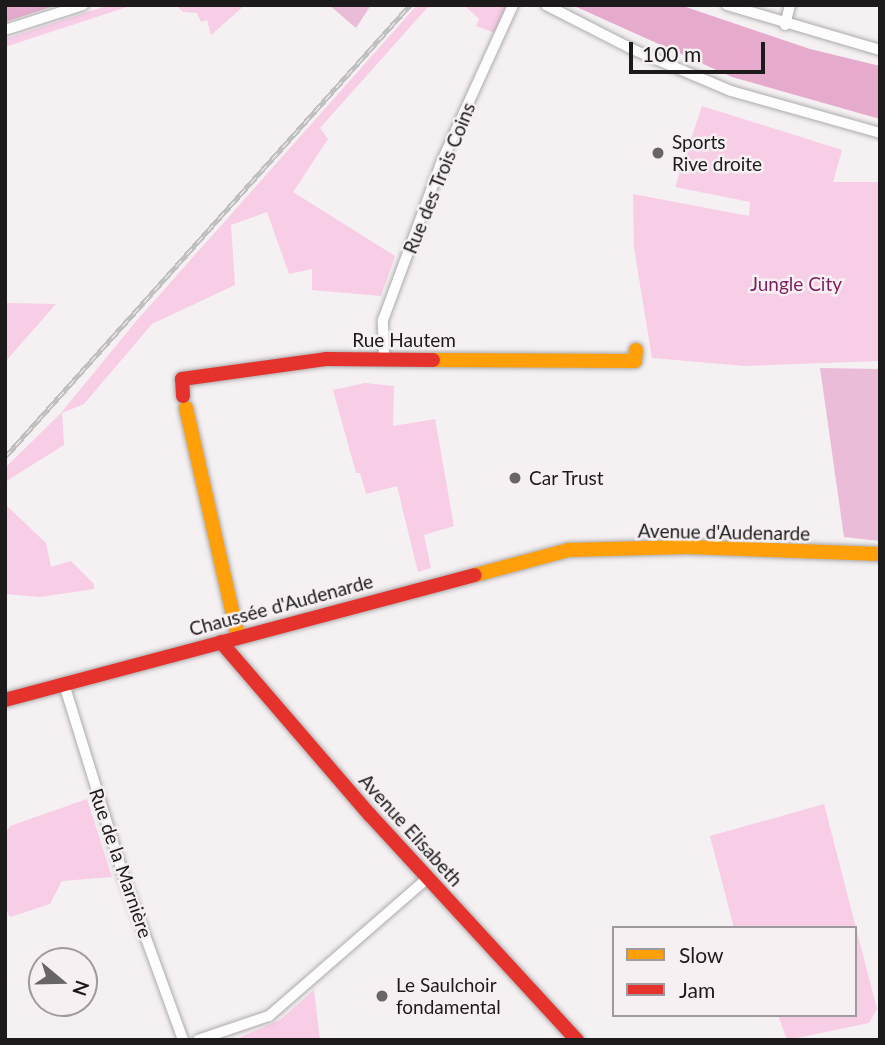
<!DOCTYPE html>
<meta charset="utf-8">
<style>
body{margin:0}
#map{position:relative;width:885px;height:1045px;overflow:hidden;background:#f5f1f3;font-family:Lato,sans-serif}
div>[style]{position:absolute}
.green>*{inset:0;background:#f8cde6}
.forest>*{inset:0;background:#ebbcd7}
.water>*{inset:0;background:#e5aacc}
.roads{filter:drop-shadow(0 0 2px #adabac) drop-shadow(0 0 2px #adabac)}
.street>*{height:10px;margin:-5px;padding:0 5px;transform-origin:5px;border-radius:5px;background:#fefdfd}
.slow>*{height:14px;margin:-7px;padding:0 7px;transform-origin:7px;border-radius:7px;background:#ff9f0a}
.jam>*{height:14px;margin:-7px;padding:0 7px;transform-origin:7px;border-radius:7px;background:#e5322d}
.rail>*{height:5px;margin-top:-2.5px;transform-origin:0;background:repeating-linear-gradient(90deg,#f6f0f3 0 8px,#c1c0c0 0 16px);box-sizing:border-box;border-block:2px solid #c1c0c0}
.dots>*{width:19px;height:19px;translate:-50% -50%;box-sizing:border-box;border:4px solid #f6f0f3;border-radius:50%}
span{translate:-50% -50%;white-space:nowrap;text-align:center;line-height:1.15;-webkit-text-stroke:5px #f6f0f3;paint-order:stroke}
.poi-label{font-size:19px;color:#1c1a1b}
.left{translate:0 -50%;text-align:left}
.street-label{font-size:19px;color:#1c1a1b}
.park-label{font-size:19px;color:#7d1f5f}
.frame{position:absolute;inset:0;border:7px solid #1c1a1b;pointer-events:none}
.legend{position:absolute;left:612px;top:926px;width:245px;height:91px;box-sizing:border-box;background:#f6f0f3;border:2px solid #9f9a9d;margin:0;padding:9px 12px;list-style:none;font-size:21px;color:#1c1a1b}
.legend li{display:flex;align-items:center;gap:14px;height:35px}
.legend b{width:35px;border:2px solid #9f9a9d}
.north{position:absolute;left:28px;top:947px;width:70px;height:70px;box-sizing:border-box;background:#f6f0f3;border:2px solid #9f9a9d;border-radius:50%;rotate:109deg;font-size:19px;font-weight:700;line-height:28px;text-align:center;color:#1c1a1b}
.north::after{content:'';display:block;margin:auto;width:24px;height:32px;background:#686567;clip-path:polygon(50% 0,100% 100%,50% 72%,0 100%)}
.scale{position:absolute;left:629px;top:42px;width:136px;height:32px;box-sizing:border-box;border:4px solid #1c1a1b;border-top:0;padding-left:9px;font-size:21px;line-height:24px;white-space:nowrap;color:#1c1a1b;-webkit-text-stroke:5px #f6f0f3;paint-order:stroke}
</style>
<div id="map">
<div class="green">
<div style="clip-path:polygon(109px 5px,133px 5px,5px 47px,5px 39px)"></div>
<div style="clip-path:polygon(176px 5px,245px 5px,211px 35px,207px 20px,201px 22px,197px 13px,183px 12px)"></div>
<div style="clip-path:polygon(417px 5px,437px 5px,427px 8px,320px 128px,328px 139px,293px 192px,395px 256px,381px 296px,312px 290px,312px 269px,289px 274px,267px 212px,231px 225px,235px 285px,152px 324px,84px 404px,62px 413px,64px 445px,5px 482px,5px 468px,60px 414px,138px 319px)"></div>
<div style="clip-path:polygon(464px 5px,505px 5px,506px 8px,495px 33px,476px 26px,479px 19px)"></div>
<div style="clip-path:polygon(702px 106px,842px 150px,833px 182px,880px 182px,880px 361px,745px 366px,652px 358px,634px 248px,633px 194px,749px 216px,750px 202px,675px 187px)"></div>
<div style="clip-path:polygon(5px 303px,56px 304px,5px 362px)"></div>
<div style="clip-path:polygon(365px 383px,394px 386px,393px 426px,435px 419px,454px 526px,424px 535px,431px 568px,418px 572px,397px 486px,366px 494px,360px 473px,356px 473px,333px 390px)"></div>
<div style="clip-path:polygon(5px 504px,46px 543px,51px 567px,71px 561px,94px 584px,94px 589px,40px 597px,5px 594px)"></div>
<div style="clip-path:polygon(87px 799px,112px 877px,62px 881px,50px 904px,10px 917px,5px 908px,5px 833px,10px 826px)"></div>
<div style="clip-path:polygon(824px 804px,877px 1009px,869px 1023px,787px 1040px,778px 1015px,855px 1015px,855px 928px,734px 928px,710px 836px)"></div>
<div style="clip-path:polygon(314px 990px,320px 1040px,234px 1040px,280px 1020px)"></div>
</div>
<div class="forest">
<div style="clip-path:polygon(329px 5px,371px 5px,356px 28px)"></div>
<div style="clip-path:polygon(820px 368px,880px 369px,880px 541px,844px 537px)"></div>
</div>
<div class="water">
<div style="clip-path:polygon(5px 5px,57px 5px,5px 22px)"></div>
<div style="clip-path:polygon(572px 5px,680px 5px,810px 49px,880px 66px,880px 119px,732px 77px)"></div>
</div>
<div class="roads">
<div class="street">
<div style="left:546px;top:5px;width:99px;rotate:27.1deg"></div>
<div style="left:634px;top:50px;width:105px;rotate:22.9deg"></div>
<div style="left:731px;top:91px;width:155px;rotate:15.7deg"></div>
<div style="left:727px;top:5px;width:159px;rotate:16.4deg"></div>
<div style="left:785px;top:25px;width:21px;rotate:-76deg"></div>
<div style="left:5px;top:30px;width:82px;rotate:-17.8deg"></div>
<div style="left:384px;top:356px;width:36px;rotate:-92deg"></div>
<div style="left:383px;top:320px;width:167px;rotate:-69.7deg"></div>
<div style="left:441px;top:163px;width:174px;rotate:-65.5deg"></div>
<div style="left:64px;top:684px;width:200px;rotate:72.8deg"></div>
<div style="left:123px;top:875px;width:176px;rotate:70deg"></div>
<div style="left:198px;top:1040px;width:75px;rotate:-18.7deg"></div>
<div style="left:269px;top:1016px;width:211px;rotate:-41deg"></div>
</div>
<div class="slow">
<div style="left:433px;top:360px;width:202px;rotate:0.3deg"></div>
<div style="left:635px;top:361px;width:11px;rotate:-85deg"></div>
<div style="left:186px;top:408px;width:234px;rotate:77.2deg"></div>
<div style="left:475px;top:575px;width:96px;rotate:-15deg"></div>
<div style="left:568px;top:550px;width:120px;rotate:-1.4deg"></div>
<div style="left:688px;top:547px;width:192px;rotate:2.1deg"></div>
</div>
<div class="jam">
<div style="left:183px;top:396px;width:17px;rotate:-93deg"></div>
<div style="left:182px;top:379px;width:145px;rotate:-7.9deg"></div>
<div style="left:326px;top:359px;width:107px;rotate:0.5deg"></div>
<div style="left:221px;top:642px;width:228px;rotate:49.3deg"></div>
<div style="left:370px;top:815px;width:306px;rotate:47.4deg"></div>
<div style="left:5px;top:700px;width:486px;rotate:-14.9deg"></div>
</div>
</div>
<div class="rail">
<div style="left:5px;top:457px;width:607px;rotate:-48.14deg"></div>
</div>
<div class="dots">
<div style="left:658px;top:153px;background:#686567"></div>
<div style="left:515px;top:478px;background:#686567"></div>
<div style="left:382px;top:996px;background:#686567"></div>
</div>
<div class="poi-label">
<span class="left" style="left:672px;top:153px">Sports<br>Rive droite</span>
<span class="left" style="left:529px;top:478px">Car Trust</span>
<span class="left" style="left:396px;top:996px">Le Saulchoir<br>fondamental</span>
</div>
<div class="street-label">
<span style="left:439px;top:178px;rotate:-68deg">Rue des Trois Coins</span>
<span style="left:404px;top:340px">Rue Hautem</span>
<span style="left:724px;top:532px;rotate:1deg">Avenue d'Audenarde</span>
<span style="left:281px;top:605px;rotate:-15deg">Chaussée d'Audenarde</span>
<span style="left:411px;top:830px;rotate:48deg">Avenue Elisabeth</span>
<span style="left:121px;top:863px;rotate:71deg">Rue de la Marnière</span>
</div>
<div class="park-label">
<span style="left:796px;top:284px">Jungle City</span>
</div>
<div class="frame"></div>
<ul class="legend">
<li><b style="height:9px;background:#ff9f0a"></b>Slow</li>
<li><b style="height:9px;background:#e5322d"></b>Jam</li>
</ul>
<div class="north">N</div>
<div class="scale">100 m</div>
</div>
